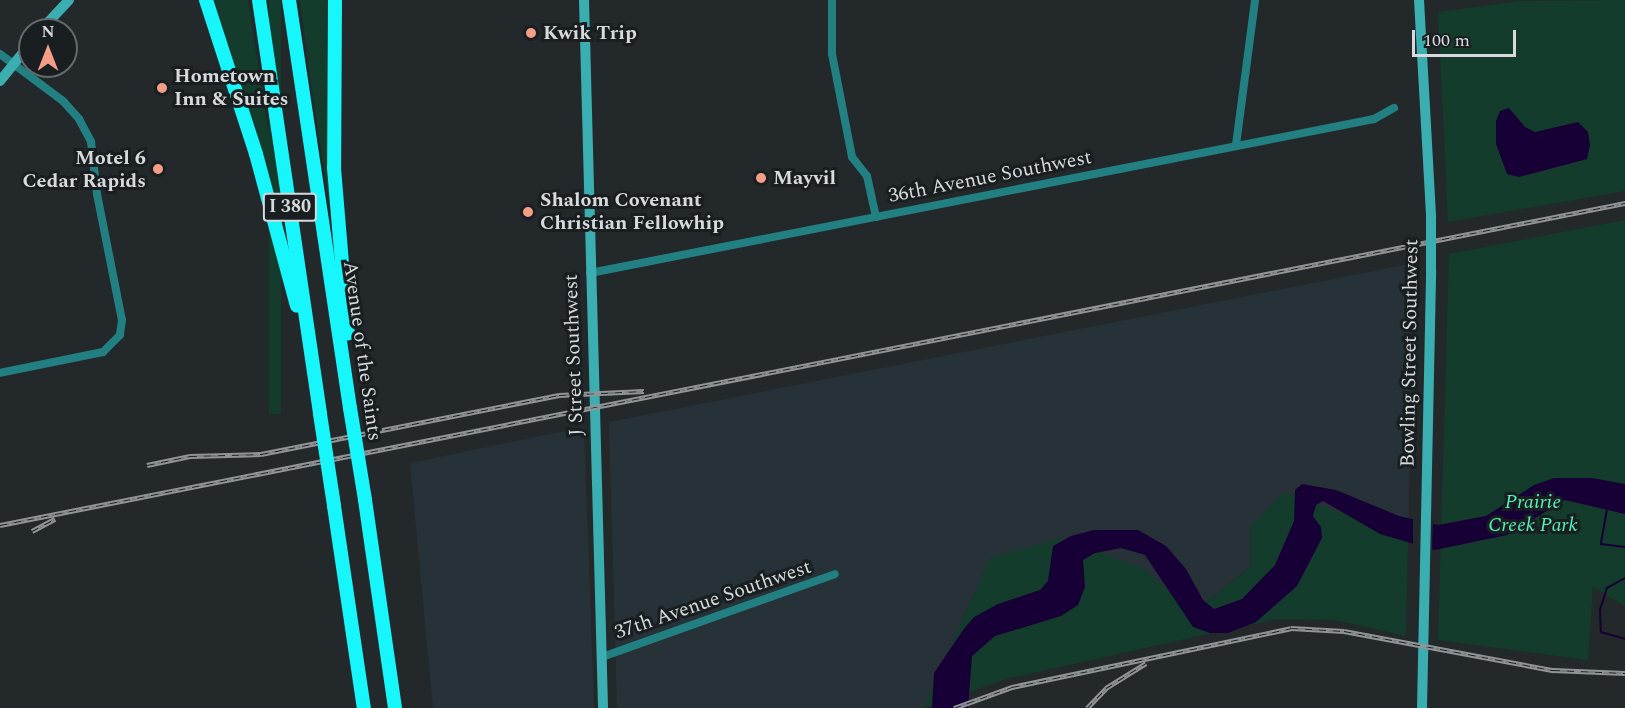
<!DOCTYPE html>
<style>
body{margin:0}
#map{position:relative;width:1625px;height:708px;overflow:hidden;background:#23282b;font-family:Spectral,serif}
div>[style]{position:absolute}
.built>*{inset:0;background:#263238}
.green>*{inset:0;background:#133c2c;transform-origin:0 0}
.water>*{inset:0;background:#170035}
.pier>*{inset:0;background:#23282b}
.stream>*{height:2px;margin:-1px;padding:0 1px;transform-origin:1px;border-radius:1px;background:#170035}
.street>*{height:8px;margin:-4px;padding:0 4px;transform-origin:4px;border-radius:4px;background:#228082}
.secondary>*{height:10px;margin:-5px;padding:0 5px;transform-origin:5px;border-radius:5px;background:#3aaeb1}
.highway>*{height:14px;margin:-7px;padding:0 7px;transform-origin:7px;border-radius:7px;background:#17f6fb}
.rail>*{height:4.5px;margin-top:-2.25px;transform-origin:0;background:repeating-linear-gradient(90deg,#191f21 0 7px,#929598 0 14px);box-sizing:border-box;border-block:2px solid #929598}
.secondary-bridge>*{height:10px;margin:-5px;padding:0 5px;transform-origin:5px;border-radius:5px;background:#3aaeb1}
.highway-bridge>*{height:14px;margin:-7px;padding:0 7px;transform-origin:7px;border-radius:7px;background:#17f6fb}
.dots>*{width:16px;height:16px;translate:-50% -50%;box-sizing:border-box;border:3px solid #191f21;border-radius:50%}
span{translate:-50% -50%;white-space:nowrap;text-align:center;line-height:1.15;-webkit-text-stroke:6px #191f21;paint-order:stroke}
.shield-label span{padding:2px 4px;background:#191f21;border:2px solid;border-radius:4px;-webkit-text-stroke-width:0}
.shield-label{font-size:18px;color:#d7dadc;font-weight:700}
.poi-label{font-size:20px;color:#d7dadc;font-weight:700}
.left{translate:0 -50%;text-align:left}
.right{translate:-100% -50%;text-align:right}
.street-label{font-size:20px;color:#d7dadc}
.park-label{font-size:20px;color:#56f3b9;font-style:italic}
.north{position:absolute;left:18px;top:18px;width:60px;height:60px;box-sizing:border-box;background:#191f21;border:2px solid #656a6c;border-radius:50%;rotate:0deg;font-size:16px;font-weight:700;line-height:24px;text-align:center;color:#d7dadc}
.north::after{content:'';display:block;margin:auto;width:21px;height:27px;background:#f49e87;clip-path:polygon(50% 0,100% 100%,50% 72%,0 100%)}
.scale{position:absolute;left:1412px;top:30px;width:104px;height:27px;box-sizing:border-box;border:3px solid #d7dadc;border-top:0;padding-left:8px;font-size:18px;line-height:21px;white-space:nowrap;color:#d7dadc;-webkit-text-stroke:4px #191f21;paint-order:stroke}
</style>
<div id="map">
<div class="built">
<div style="clip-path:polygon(1414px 263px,1408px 537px,1251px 526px,1250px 567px,1193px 613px,990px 558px,923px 708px,617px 708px,609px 422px)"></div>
<div style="clip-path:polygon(584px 427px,594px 708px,433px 708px,410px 463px)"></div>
</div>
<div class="green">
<div style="clip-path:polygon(210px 0,248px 0,283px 226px,277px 211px)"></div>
<div style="left:269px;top:0;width:12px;height:414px"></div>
<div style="clip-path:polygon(300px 0,330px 0,332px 222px,312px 90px)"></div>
<div style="clip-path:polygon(1625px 0,1625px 191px,1448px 222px,1438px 12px,1520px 1px)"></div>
<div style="clip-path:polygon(1625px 220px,1625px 606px,1593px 587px,1588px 660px,1438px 640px,1449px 254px)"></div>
<div style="clip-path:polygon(1284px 492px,1408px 537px,1406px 636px,1336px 620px,1275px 619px,1006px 679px,923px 708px,990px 558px,1059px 538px,1143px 568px,1193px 613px,1250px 567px,1251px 526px)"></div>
</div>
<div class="water">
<div style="clip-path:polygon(1509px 108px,1525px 127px,1535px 132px,1578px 122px,1588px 132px,1590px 145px,1587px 159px,1519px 177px,1507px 174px,1496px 144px,1496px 121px,1500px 111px)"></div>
<div style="clip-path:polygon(1554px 478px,1592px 478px,1625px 484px,1625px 514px,1565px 500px,1507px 535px,1435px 550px,1380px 534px,1323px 501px,1316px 505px,1313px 516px,1321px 527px,1322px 538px,1297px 586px,1256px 622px,1228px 633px,1210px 633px,1193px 627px,1145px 555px,1121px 548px,1095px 553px,1083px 560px,1085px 587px,1078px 605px,1061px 616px,995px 636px,972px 656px,968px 708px,932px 708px,934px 673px,963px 630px,974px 617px,998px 604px,1040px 590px,1048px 581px,1053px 546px,1071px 536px,1094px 530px,1138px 530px,1166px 546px,1186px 569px,1203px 600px,1214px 609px,1242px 599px,1275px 565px,1294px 521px,1295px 490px,1302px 484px,1336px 490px,1399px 516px,1438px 525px,1486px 516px,1534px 485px)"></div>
</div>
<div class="pier">
<div style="clip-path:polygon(1413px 516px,1433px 520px,1432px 552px,1413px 548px)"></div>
</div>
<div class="stream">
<div style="left:1607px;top:509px;width:36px;rotate:100deg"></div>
<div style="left:1601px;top:544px;width:24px;rotate:7deg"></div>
<div style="left:1625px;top:578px;width:21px;rotate:151deg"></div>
<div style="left:1607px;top:588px;width:22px;rotate:108deg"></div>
<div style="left:1600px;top:609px;width:23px;rotate:88deg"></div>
<div style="left:1601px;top:632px;width:25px;rotate:16deg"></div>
</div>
<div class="street">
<div style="left:832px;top:0;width:54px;rotate:90deg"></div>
<div style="left:832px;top:54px;width:105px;rotate:79deg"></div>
<div style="left:852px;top:157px;width:24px;rotate:52deg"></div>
<div style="left:867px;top:176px;width:42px;rotate:77.6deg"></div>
<div style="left:0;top:54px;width:79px;rotate:36.7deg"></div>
<div style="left:63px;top:101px;width:24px;rotate:48deg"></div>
<div style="left:79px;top:119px;width:26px;rotate:62deg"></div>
<div style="left:91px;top:142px;width:52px;rotate:83.4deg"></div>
<div style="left:97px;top:194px;width:128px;rotate:78.8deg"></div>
<div style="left:122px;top:320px;width:15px;rotate:98deg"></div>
<div style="left:120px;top:335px;width:24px;rotate:135deg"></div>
<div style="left:103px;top:352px;width:105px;rotate:168.5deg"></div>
<div style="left:1236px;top:145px;width:146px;rotate:-82.5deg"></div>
<div style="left:590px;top:273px;width:799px;rotate:-11.11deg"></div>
<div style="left:1374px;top:119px;width:23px;rotate:-29deg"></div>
<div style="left:602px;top:657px;width:247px;rotate:-19.6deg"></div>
</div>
<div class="secondary">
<div style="left:584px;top:0;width:708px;rotate:88.46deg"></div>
<div style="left:1419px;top:0;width:218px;rotate:86.8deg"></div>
<div style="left:41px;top:30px;width:41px;rotate:-47deg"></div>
<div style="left:0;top:81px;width:48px;rotate:-51deg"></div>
<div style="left:1422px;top:708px;width:437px;rotate:-88.8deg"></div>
</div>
<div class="highway">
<div style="left:206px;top:0;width:162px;rotate:72deg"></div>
<div style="left:256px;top:154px;width:157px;rotate:74.9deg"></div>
<div style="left:259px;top:0;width:418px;rotate:81.6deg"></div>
<div style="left:289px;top:0;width:413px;rotate:81.5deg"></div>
<div style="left:335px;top:0;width:168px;rotate:90.3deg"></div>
<div style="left:334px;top:168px;width:166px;rotate:85.2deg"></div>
<div style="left:365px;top:500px;width:210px;rotate:81.8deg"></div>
<div style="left:334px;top:506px;width:204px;rotate:81.6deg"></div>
</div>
<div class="rail">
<div style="left:147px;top:465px;width:44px;rotate:-11.8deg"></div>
<div style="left:190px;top:456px;width:71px;rotate:-1.6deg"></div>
<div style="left:261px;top:454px;width:304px;rotate:-11.2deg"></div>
<div style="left:559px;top:395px;width:85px;rotate:-2.7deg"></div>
<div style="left:0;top:525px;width:1657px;rotate:-11.21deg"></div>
<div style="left:32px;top:531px;width:26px;rotate:-28deg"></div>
<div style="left:954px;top:708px;width:62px;rotate:-19.9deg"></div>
<div style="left:1012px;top:687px;width:285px;rotate:-11.9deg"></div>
<div style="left:1291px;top:628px;width:53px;rotate:3.2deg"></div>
<div style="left:1344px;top:631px;width:213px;rotate:10.6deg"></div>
<div style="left:1553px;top:670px;width:72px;rotate:2.4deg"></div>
<div style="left:1087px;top:708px;width:28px;rotate:-46deg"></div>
<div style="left:1106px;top:688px;width:47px;rotate:-32deg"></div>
</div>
<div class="secondary-bridge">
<div style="left:1431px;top:218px;width:53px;rotate:90deg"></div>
</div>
<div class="highway-bridge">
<div style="left:350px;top:408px;width:93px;rotate:80.7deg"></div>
<div style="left:320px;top:414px;width:93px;rotate:81.3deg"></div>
</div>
<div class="dots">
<div style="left:531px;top:33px;background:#f49e87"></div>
<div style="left:162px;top:88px;background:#f49e87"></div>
<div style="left:158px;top:169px;background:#f49e87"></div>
<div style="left:761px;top:178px;background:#f49e87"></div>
<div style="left:528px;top:212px;background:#f49e87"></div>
</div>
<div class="shield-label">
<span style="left:290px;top:207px">I 380</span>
</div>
<div class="poi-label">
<span class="left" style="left:543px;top:33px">Kwik Trip</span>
<span class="left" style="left:174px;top:88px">Hometown<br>Inn &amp; Suites</span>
<span class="right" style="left:146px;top:170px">Motel 6<br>Cedar Rapids</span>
<span class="left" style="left:773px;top:178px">Mayvil</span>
<span class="left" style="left:540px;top:212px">Shalom Covenant<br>Christian Fellowhip</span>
</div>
<div class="street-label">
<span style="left:990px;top:177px;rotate:-11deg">36th Avenue Southwest</span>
<span style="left:362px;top:351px;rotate:82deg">Avenue of the Saints</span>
<span style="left:1410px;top:353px;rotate:-89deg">Bowling Street Southwest</span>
<span style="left:574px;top:355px;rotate:-92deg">J Street Southwest</span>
<span style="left:713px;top:600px;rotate:-19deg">37th Avenue Southwest</span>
</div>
<div class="park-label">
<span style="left:1533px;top:514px">Prairie<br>Creek Park</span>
</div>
<div class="north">N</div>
<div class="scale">100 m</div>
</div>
